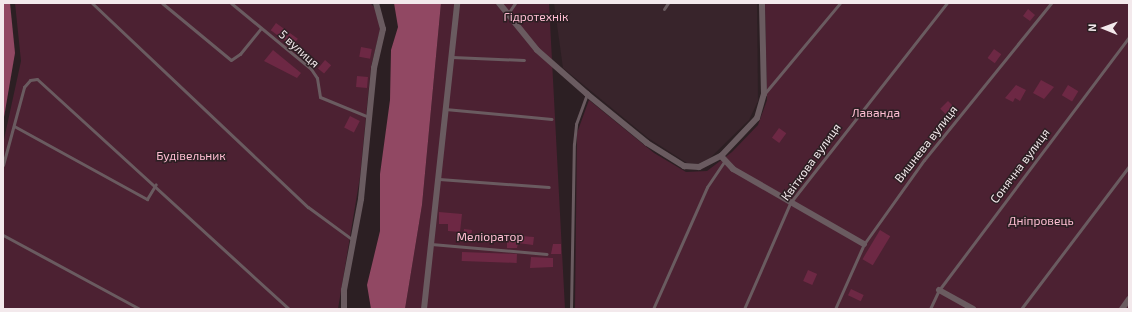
<!DOCTYPE html>
<meta charset="utf-8">
<style>
body{margin:0}
#map{position:relative;width:1132px;height:312px;overflow:hidden;background:#2c1f23;font-family:"Exo 2",sans-serif}
div>[style]{position:absolute}
.built>*{inset:0;background:#38242b}
.green>*{inset:0;background:#4c2132}
.water>*{inset:0;background:#914863}
.building>*{inset:0;background:#6d2844;transform-origin:0 0}
.service>*{height:3px;margin:-1.5px;padding:0 1.5px;transform-origin:1.5px;border-radius:1.5px;background:#6a5b60}
.minor>*{height:6px;margin:-3px;padding:0 3px;transform-origin:3px;border-radius:3px;background:#6a5b60}
span{translate:-50% -50%;white-space:nowrap;text-align:center;line-height:1.15;-webkit-text-stroke:3px #2c1f23;paint-order:stroke}
.park-label{font-size:12px;color:#ffbed3}
.street-label{font-size:12px;color:#f3e9ec}
.frame{position:absolute;inset:0;border:4px solid #f3e9ec;pointer-events:none}
.north{position:absolute;left:1084px;top:8px;width:40px;height:40px;-webkit-text-stroke:3px #2c1f23;paint-order:stroke;rotate:271deg;font-size:11px;font-weight:700;line-height:16px;text-align:center;color:#f3e9ec}
.north::after{content:'';display:block;margin:auto;width:14px;height:18px;background:#f3e9ec;clip-path:polygon(50% 0,100% 100%,50% 72%,0 100%)}
</style>
<div id="map">
<div class="built">
<div style="clip-path:polygon(554px 3px,757px 3px,758px 101px,749px 120px,710px 158px,698px 164px,687px 163px,648px 138px,563px 68px)"></div>
</div>
<div class="green">
<div style="clip-path:polygon(15px 3px,370px 3px,378px 11px,380px 30px,371px 67px,360px 177px,338px 309px,3px 309px,3px 144px,21px 61px)"></div>
<div style="clip-path:polygon(441px 3px,549px 3px,565px 309px,405px 309px,422px 205px)"></div>
<div style="clip-path:polygon(765px 3px,1129px 3px,1129px 309px,575px 309px,577px 133px,589px 100px,654px 153px,686px 172px,707px 171px,732px 152px,758px 125px,767px 100px)"></div>
</div>
<div class="water">
<div style="clip-path:polygon(3px 3px,10px 3px,15px 53px,3px 123px)"></div>
<div style="clip-path:polygon(394px 3px,441px 3px,422px 205px,405px 309px,371px 309px,367px 285px,380px 231px,380px 174px,390px 100px,391px 50px,398px 27px)"></div>
</div>
<div class="building">
<div style="clip-path:polygon(1028px 9px,1035px 15px,1030px 21px,1023px 16px)"></div>
<div style="left:276px;top:23px;width:27px;height:9px;rotate:36deg"></div>
<div style="left:361px;top:47px;width:11px;height:10px;rotate:10deg"></div>
<div style="left:994px;top:49px;width:9px;height:11px;rotate:36deg"></div>
<div style="clip-path:polygon(273px 50px,301px 73px,297px 78px,264px 61px)"></div>
<div style="left:325px;top:60px;width:8px;height:11px;rotate:40deg"></div>
<div style="left:357px;top:76px;width:11px;height:11px;rotate:5deg"></div>
<div style="clip-path:polygon(1041px 80px,1054px 87px,1044px 99px,1033px 93px)"></div>
<div style="clip-path:polygon(1016px 85px,1026px 90px,1020px 101px,1015px 98px,1013px 102px,1005px 98px)"></div>
<div style="left:1068px;top:85px;width:12px;height:12px;rotate:31deg"></div>
<div style="left:948px;top:101px;width:10px;height:11px;rotate:45deg"></div>
<div style="left:350px;top:116px;width:11px;height:13px;rotate:27deg"></div>
<div style="left:779px;top:128px;width:9px;height:12px;rotate:36deg"></div>
<div style="clip-path:polygon(439px 212px,462px 214px,460px 232px,448px 231px,448px 224px,439px 224px)"></div>
<div style="left:464px;top:229px;width:8px;height:11px;rotate:7deg"></div>
<div style="left:880px;top:230px;width:12px;height:34px;rotate:31deg"></div>
<div style="clip-path:polygon(507px 235px,534px 237px,533px 245px,518px 243px,517px 248px,507px 248px)"></div>
<div style="clip-path:polygon(553px 244px,561px 244px,561px 254px,551px 254px)"></div>
<div style="left:462px;top:252px;width:55px;height:9px;rotate:2deg"></div>
<div style="clip-path:polygon(531px 257px,553px 258px,553px 267px,530px 268px)"></div>
<div style="left:808px;top:270px;width:10px;height:12px;rotate:24deg"></div>
<div style="left:851px;top:289px;width:14px;height:7px;rotate:25deg"></div>
</div>
<div class="service">
<div style="left:92px;top:3px;width:297px;rotate:43.4deg"></div>
<div style="left:308px;top:207px;width:56px;rotate:36.3deg"></div>
<div style="left:162px;top:3px;width:89px;rotate:39.6deg"></div>
<div style="left:231px;top:60px;width:11px;rotate:-34deg"></div>
<div style="left:240px;top:54px;width:33px;rotate:-51deg"></div>
<div style="left:231px;top:3px;width:104px;rotate:39.5deg"></div>
<div style="left:311px;top:69px;width:11px;rotate:56deg"></div>
<div style="left:317px;top:78px;width:19px;rotate:81deg"></div>
<div style="left:320px;top:97px;width:53px;rotate:22.2deg"></div>
<div style="left:664px;top:9px;width:7px;rotate:-56deg"></div>
<div style="left:509px;top:12px;width:11px;rotate:-56deg"></div>
<div style="left:452px;top:57px;width:72px;rotate:2.4deg"></div>
<div style="left:765px;top:93px;width:117px;rotate:-50.2deg"></div>
<div style="left:445px;top:109px;width:107px;rotate:5.3deg"></div>
<div style="left:14px;top:126px;width:152px;rotate:28.8deg"></div>
<div style="left:147px;top:199px;width:17px;rotate:-59deg"></div>
<div style="left:3px;top:165px;width:81px;rotate:-74.9deg"></div>
<div style="left:24px;top:87px;width:9px;rotate:-49deg"></div>
<div style="left:30px;top:80px;width:7px;rotate:-8deg"></div>
<div style="left:37px;top:79px;width:341px;rotate:42.4deg"></div>
<div style="left:439px;top:179px;width:110px;rotate:4.2deg"></div>
<div style="left:3px;top:235px;width:156px;rotate:28.4deg"></div>
<div style="left:431px;top:244px;width:116px;rotate:4.9deg"></div>
<div style="left:571px;top:309px;width:165px;rotate:-89deg"></div>
<div style="left:574px;top:144px;width:20px;rotate:-84deg"></div>
<div style="left:576px;top:124px;width:32px;rotate:-70deg"></div>
<div style="left:653px;top:309px;width:133px;rotate:-66.1deg"></div>
<div style="left:707px;top:187px;width:32px;rotate:-56deg"></div>
<div style="left:744px;top:309px;width:116px;rotate:-66.5deg"></div>
<div style="left:790px;top:203px;width:254px;rotate:-51.9deg"></div>
<div style="left:835px;top:309px;width:71px;rotate:-66deg"></div>
<div style="left:864px;top:244px;width:103px;rotate:-54.5deg"></div>
<div style="left:924px;top:160px;width:202px;rotate:-51deg"></div>
<div style="left:930px;top:309px;width:21px;rotate:-65deg"></div>
<div style="left:939px;top:290px;width:316px;rotate:-53.1deg"></div>
<div style="left:1021px;top:309px;width:179px;rotate:-52.9deg"></div>
</div>
<div class="minor">
<div style="left:499px;top:3px;width:60px;rotate:51deg"></div>
<div style="left:537px;top:50px;width:67px;rotate:41.3deg"></div>
<div style="left:587px;top:94px;width:77px;rotate:39.2deg"></div>
<div style="left:647px;top:143px;width:44px;rotate:31.9deg"></div>
<div style="left:684px;top:166px;width:15px;rotate:4deg"></div>
<div style="left:699px;top:167px;width:25px;rotate:-27deg"></div>
<div style="left:721px;top:156px;width:52px;rotate:-46.5deg"></div>
<div style="left:757px;top:118px;width:25px;rotate:-74deg"></div>
<div style="left:764px;top:94px;width:91px;rotate:-91.3deg"></div>
<div style="left:721px;top:156px;width:18px;rotate:47deg"></div>
<div style="left:733px;top:169px;width:151px;rotate:29.8deg"></div>
<div style="left:939px;top:290px;width:39px;rotate:29deg"></div>
<div style="left:344px;top:309px;width:19px;rotate:-90deg"></div>
<div style="left:344px;top:290px;width:93px;rotate:-79.4deg"></div>
<div style="left:361px;top:199px;width:132px;rotate:-84.3deg"></div>
<div style="left:374px;top:68px;width:40px;rotate:-77deg"></div>
<div style="left:383px;top:29px;width:27px;rotate:-105deg"></div>
<div style="left:424px;top:309px;width:308px;rotate:-83.8deg"></div>
<div style="left:1122px;top:309px;width:12px;rotate:-55deg"></div>
</div>
<div class="park-label">
<span style="left:536px;top:17px">Гідротехнік</span>
<span style="left:876px;top:113px">Лаванда</span>
<span style="left:191px;top:156px">Будівельник</span>
<span style="left:1041px;top:221px">Дніпровець</span>
<span style="left:490px;top:237px">Меліоратор</span>
</div>
<div class="street-label">
<span style="left:299px;top:49px;rotate:42deg">5 вулиця</span>
<span style="left:926px;top:144px;rotate:-52deg">Вишнева вулиця</span>
<span style="left:811px;top:162px;rotate:-54deg">Квіткова вулиця</span>
<span style="left:1020px;top:166px;rotate:-53deg">Сонячна вулиця</span>
</div>
<div class="frame"></div>
<div class="north">N</div>
</div>
